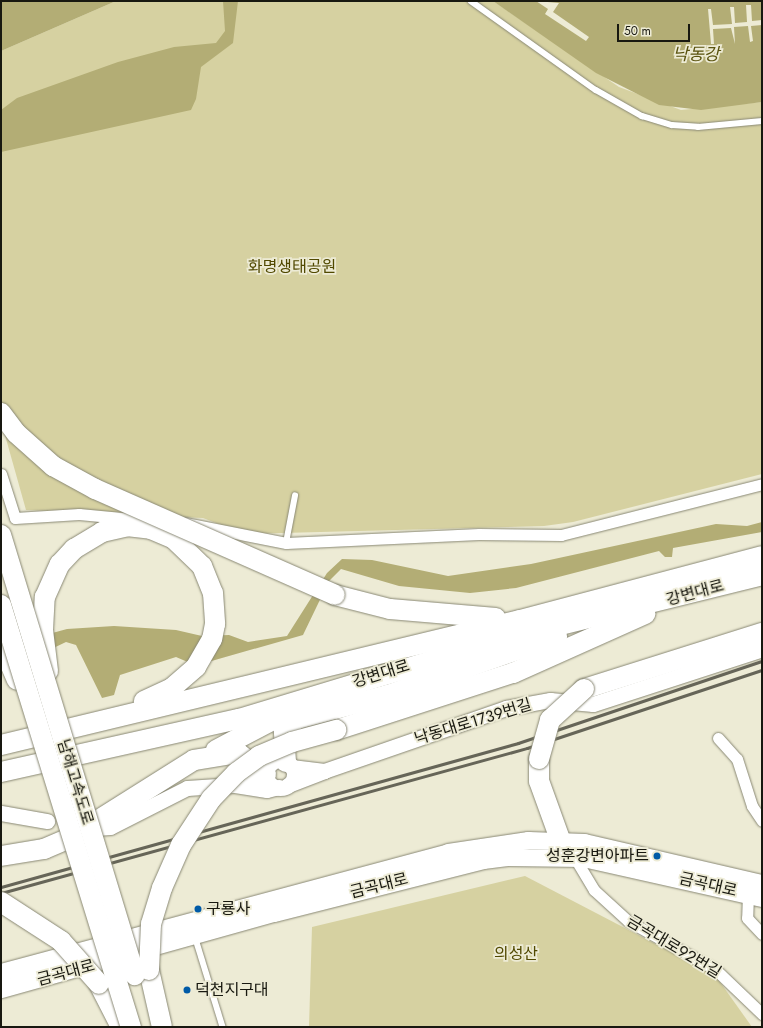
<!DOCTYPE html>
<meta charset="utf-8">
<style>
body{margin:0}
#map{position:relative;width:763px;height:1028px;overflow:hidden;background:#edebd5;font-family:Jost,"Noto Sans KR",sans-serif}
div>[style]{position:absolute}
.green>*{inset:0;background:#d6d1a1}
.water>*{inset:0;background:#b3ad75}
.pier>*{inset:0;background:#edebd5}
.roads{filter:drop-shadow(0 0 1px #898874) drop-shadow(0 0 1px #898874)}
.lane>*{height:5.5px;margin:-2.75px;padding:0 2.75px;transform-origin:2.75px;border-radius:2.75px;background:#fff}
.street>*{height:11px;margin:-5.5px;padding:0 5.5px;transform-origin:5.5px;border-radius:5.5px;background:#fff}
.secondary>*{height:15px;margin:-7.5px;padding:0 7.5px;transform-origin:7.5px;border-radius:7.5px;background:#fff}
.secondary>.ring{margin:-7.5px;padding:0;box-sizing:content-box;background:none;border:15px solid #fff;border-radius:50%}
.primary>*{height:17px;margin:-8.5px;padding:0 8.5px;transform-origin:8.5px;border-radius:8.5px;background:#fff}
.highway>*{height:20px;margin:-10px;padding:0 10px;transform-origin:10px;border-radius:10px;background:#fff}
.rail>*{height:3px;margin:-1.5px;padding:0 1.5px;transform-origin:1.5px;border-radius:1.5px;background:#666558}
.bridges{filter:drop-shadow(0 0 1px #898874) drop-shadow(0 0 1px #898874)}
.highway-bridge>*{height:20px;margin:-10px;padding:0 10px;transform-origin:10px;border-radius:10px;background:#fff}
.dots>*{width:11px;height:11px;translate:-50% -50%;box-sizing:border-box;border:2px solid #edebd5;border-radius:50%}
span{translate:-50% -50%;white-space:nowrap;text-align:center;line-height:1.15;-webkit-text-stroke:3.5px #edebd5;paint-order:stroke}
.park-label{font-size:16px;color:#514900}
.street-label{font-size:16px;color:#181810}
.poi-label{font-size:16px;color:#181810}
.right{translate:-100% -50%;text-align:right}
.left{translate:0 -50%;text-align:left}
.water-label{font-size:17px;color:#59520e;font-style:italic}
.frame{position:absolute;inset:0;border:2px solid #181810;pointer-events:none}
.scale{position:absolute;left:617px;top:24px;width:73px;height:18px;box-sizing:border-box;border:2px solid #181810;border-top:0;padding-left:5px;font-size:12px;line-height:14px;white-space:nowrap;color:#181810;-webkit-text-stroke:3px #edebd5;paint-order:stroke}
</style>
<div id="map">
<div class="green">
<div style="clip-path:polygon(116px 1px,493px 1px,619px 87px,681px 110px,762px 102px,762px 474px,573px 522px,544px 526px,245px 534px,203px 518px,26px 510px,1px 421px,1px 51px)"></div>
<div style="clip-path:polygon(525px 876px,715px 975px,752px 1027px,309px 1027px,312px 927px)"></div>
</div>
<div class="water">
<div style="clip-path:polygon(1px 1px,116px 1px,1px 51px)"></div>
<div style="clip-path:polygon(223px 1px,238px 1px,233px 43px,201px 67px,196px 99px,191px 110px,1px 152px,1px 110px,17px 98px,118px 62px,174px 47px,216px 43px,225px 31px)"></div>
<div style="clip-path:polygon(493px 1px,762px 1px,762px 102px,701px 110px,659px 105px,596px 73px)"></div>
<div style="clip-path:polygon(762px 522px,762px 532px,673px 548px,672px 557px,665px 557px,659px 551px,516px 588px,470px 593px,399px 586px,341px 569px,329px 581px,303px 635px,208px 662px,190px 663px,176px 657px,120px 675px,114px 695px,102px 698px,76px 645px,66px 642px,1px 673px,1px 647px,67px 629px,114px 626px,176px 630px,202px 636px,229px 635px,248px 642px,287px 636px,327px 573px,342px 559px,372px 560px,448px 576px,531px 564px,716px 524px,747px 526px)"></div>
</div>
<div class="pier">
<div style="clip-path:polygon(536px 1px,559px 3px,553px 12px,589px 37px,586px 41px,545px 14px,548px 9px)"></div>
<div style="clip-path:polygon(746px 5px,751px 5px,752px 21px,762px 20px,762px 25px,751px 26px,753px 41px,750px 42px,748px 26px,734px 27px,735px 44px,731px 28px,713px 29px,714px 44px,711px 44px,708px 9px,711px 9px,713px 25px,732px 24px,730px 7px,734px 7px,735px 23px,747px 22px)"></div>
</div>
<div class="roads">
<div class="lane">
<div style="left:471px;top:1px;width:153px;rotate:35.5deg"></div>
<div style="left:596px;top:90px;width:53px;rotate:29.5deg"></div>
<div style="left:642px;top:116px;width:31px;rotate:17deg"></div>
<div style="left:672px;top:125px;width:26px;rotate:4deg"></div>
<div style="left:698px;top:127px;width:64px;rotate:-5.4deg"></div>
<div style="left:286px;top:543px;width:48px;rotate:-79.2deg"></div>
<div style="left:195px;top:936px;width:95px;rotate:72.9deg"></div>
</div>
<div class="street">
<div style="left:1px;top:474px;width:46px;rotate:72.3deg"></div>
<div style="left:15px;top:518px;width:64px;rotate:-3.6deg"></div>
<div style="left:79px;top:514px;width:53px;rotate:5.4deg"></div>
<div style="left:185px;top:523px;width:103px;rotate:11.2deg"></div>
<div style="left:286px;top:543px;width:193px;rotate:-2.7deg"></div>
<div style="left:479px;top:534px;width:82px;rotate:0.7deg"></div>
<div style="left:561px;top:535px;width:207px;rotate:-14.2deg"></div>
<div style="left:718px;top:738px;width:28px;rotate:48deg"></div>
<div style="left:737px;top:759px;width:49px;rotate:72.3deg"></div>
<div style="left:752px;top:806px;width:18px;rotate:56deg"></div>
<div style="left:573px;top:855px;width:41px;rotate:59deg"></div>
<div style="left:594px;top:890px;width:46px;rotate:42.4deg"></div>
<div style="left:628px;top:921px;width:101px;rotate:29.1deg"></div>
<div style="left:716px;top:970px;width:64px;rotate:43.7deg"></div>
<div style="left:748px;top:894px;width:24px;rotate:92deg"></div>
<div style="left:747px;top:918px;width:22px;rotate:47deg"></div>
</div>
<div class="secondary">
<div class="ring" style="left:266px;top:760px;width:13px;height:13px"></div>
<div style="left:324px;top:771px;width:193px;rotate:-19.1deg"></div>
<div style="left:506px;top:708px;width:45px;rotate:-10.3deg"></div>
<div style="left:550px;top:700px;width:43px;rotate:5.3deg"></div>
<div style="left:593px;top:704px;width:178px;rotate:-18deg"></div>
<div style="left:266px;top:776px;width:32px;rotate:164deg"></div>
<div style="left:235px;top:785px;width:32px;rotate:9deg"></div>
<div style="left:267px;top:790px;width:12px;rotate:-14deg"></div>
<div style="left:288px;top:785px;width:39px;rotate:-21deg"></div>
<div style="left:324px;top:771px;width:33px;rotate:-173deg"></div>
<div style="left:1px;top:813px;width:47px;rotate:9.9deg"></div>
<div style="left:96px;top:828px;width:14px;rotate:-4deg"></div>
<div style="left:110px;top:827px;width:86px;rotate:-26.9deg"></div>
<div style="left:187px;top:788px;width:45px;rotate:-3.8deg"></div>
</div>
<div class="primary">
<div style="left:1px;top:972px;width:463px;rotate:-15deg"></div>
<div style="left:448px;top:852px;width:81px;rotate:-8.5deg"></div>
<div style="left:528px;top:840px;width:56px;rotate:2deg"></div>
<div style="left:584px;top:842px;width:183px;rotate:13deg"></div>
<div style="left:1px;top:989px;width:283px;rotate:-15.6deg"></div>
<div style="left:274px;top:913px;width:216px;rotate:-14.2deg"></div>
<div style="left:483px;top:860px;width:26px;rotate:-7deg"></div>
<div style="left:509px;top:857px;width:74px;rotate:0.8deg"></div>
<div style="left:583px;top:858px;width:183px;rotate:12.6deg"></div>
</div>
<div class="highway">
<div style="left:335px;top:595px;width:57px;rotate:14.3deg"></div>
<div style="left:390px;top:609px;width:106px;rotate:4.9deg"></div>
<div style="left:1px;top:643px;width:40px;rotate:66.6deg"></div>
<div style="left:48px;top:671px;width:41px;rotate:-97deg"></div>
<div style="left:43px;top:630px;width:33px;rotate:-87deg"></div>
<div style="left:45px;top:597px;width:36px;rotate:-66deg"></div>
<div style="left:60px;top:564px;width:21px;rotate:-47deg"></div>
<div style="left:74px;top:549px;width:33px;rotate:-31deg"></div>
<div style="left:102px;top:532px;width:26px;rotate:-13deg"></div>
<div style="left:127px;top:526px;width:24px;rotate:7deg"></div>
<div style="left:151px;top:529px;width:25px;rotate:23deg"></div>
<div style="left:174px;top:539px;width:39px;rotate:44deg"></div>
<div style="left:202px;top:566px;width:29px;rotate:68deg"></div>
<div style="left:213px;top:593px;width:31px;rotate:86deg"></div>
<div style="left:215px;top:624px;width:15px;rotate:101deg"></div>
<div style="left:212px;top:639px;width:32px;rotate:120deg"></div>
<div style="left:196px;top:667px;width:32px;rotate:139deg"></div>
<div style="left:172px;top:688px;width:31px;rotate:155deg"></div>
<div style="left:584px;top:689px;width:187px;rotate:-17.5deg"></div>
<div style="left:336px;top:730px;width:186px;rotate:-17.9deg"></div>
<div style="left:513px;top:673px;width:145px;rotate:-24.1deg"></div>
<div style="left:1px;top:745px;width:534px;rotate:-13.54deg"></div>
<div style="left:520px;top:620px;width:250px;rotate:-14.8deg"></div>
<div style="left:216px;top:750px;width:84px;rotate:-27.8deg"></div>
<div style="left:539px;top:759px;width:22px;rotate:90deg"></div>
<div style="left:539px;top:781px;width:62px;rotate:70.1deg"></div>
<div style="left:286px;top:762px;width:31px;rotate:-94deg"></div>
<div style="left:284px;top:731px;width:18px;rotate:-43deg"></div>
<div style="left:297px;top:719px;width:94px;rotate:-14.8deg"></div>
<div style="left:388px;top:695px;width:179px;rotate:-19.2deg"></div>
<div style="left:1px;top:772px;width:244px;rotate:-12.6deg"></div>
<div style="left:239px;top:719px;width:273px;rotate:-16.8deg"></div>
<div style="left:500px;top:640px;width:270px;rotate:-13.9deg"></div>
<div style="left:1px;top:856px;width:44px;rotate:-9.2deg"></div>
<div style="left:44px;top:849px;width:28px;rotate:-23deg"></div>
<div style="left:70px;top:838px;width:146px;rotate:-32.2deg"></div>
<div style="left:194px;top:760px;width:45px;rotate:-9deg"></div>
<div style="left:238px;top:753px;width:35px;rotate:37deg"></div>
<div style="left:149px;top:970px;width:58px;rotate:77.2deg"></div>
<div style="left:99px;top:984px;width:48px;rotate:62.9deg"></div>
</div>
</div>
<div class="rail">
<div style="left:1px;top:887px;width:537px;rotate:-15.56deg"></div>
<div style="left:518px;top:743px;width:257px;rotate:-18.6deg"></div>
<div style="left:1px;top:893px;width:546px;rotate:-15.41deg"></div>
<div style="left:527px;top:748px;width:248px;rotate:-18.4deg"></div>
</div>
<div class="bridges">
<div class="highway-bridge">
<div style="left:1px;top:413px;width:25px;rotate:53deg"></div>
<div style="left:16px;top:433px;width:50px;rotate:41.7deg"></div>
<div style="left:53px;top:466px;width:48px;rotate:28.7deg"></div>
<div style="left:95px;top:489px;width:262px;rotate:23.8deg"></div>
<div style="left:1px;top:535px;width:460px;rotate:73.1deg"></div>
<div style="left:1px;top:605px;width:442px;rotate:72.9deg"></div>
<div style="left:539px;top:759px;width:41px;rotate:-74.2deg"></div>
<div style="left:550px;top:720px;width:46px;rotate:-42.4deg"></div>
<div style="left:1px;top:902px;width:72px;rotate:33deg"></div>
<div style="left:61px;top:941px;width:57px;rotate:48.5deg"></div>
<div style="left:149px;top:970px;width:46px;rotate:-87.5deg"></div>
<div style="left:151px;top:924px;width:38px;rotate:-73deg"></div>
<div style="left:162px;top:888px;width:47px;rotate:-66.2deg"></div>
<div style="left:181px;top:845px;width:55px;rotate:-56.9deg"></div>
<div style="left:211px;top:799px;width:36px;rotate:-46deg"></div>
<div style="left:236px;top:773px;width:29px;rotate:-36deg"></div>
<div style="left:259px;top:756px;width:36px;rotate:-23deg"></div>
<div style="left:292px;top:742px;width:46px;rotate:-15.3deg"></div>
</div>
</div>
<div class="dots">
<div style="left:657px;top:856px;background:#005aa7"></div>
<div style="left:198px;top:909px;background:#005aa7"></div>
<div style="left:187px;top:990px;background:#005aa7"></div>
</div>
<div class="park-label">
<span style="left:292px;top:267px">화명생태공원</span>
<span style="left:516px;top:954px">의성산</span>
</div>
<div class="street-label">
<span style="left:695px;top:593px;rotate:-15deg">강변대로</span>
<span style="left:381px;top:674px;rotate:-17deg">강변대로</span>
<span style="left:473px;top:722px;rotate:-17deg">낙동대로1739번길</span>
<span style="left:75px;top:782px;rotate:73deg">남해고속도로</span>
<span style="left:708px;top:885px;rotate:13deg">금곡대로</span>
<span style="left:379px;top:886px;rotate:-14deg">금곡대로</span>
<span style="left:674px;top:947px;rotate:31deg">금곡대로92번길</span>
<span style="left:66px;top:973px;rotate:-15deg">금곡대로</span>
</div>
<div class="poi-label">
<span class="right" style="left:649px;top:856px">성훈강변아파트</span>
<span class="left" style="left:206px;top:909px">구룡사</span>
<span class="left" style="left:195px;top:990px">덕천지구대</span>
</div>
<div class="water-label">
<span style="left:696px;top:55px">낙동강</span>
</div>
<div class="frame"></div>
<div class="scale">50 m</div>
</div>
